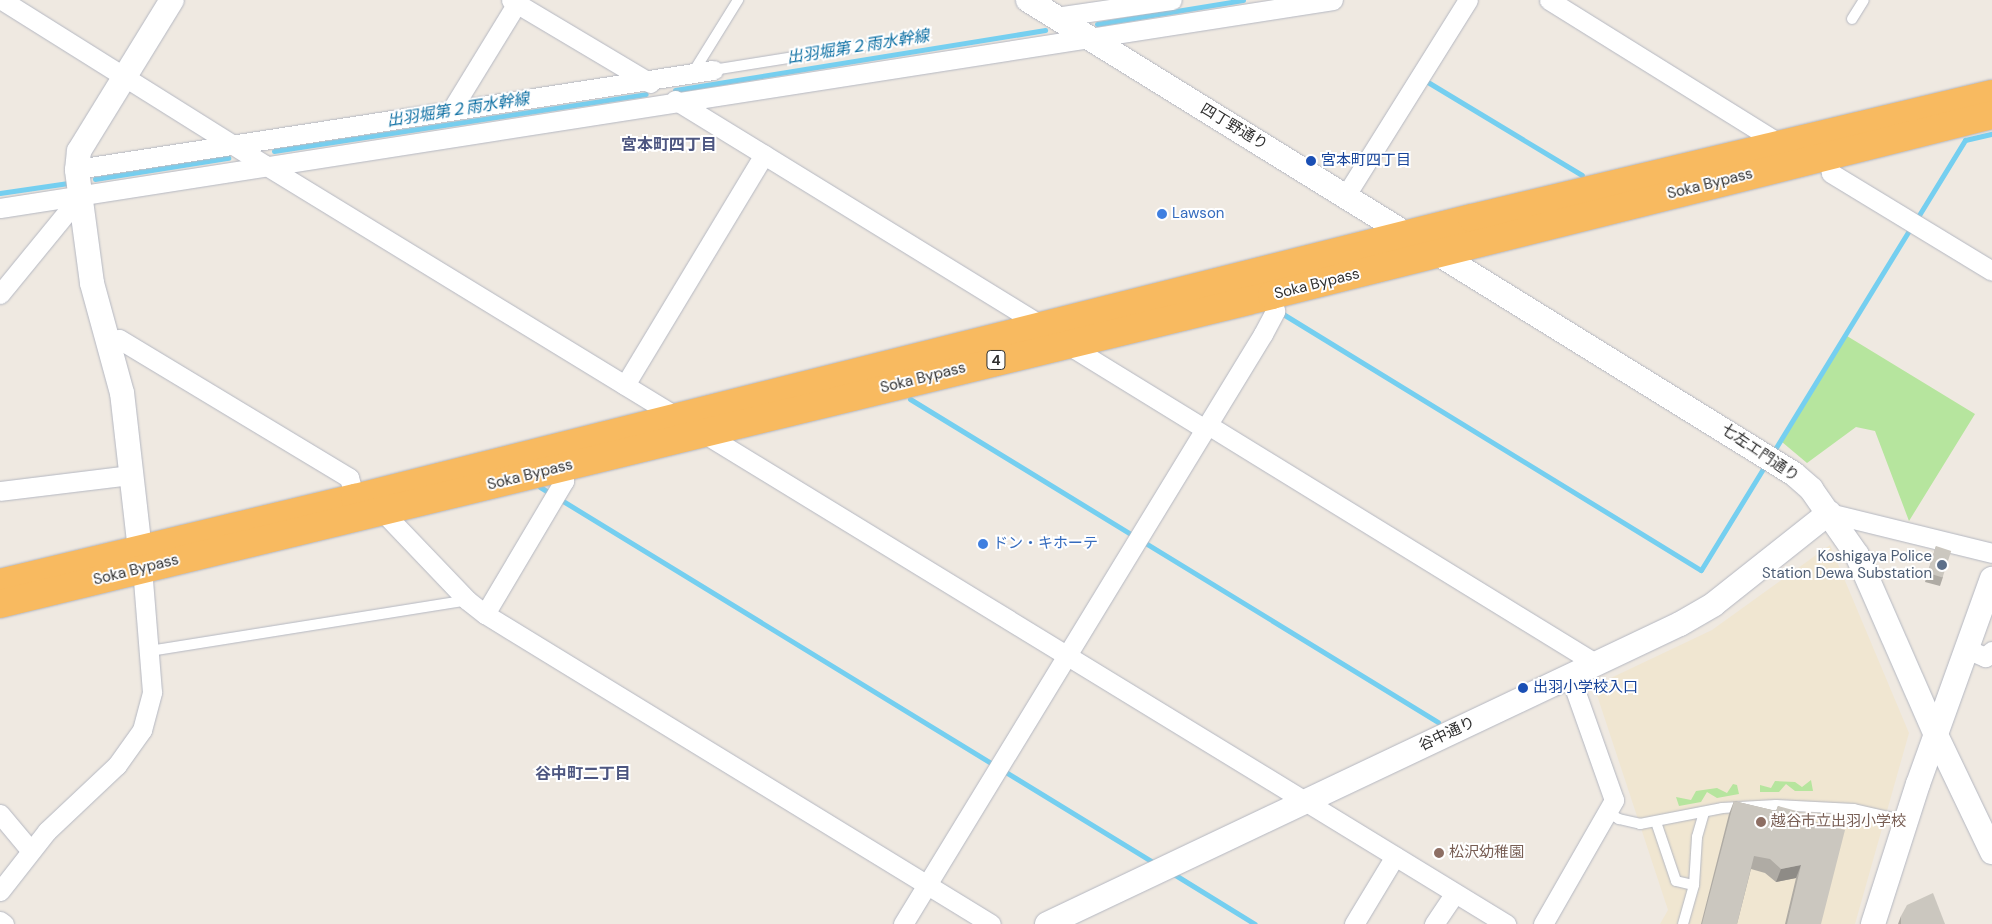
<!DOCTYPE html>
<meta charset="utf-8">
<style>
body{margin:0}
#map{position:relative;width:1992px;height:924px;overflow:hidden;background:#efe9e1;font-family:"DM Sans","Noto Sans JP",sans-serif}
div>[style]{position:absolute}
.education>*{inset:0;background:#f0e6d1}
.green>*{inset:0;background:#b6e59e}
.stream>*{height:5px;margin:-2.5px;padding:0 2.5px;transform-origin:2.5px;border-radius:2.5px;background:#75cff0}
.roads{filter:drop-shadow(0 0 1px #b4b7c1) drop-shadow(0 0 1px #b4b7c1)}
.service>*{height:10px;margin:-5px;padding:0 5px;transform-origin:5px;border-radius:5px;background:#fff}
.minor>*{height:19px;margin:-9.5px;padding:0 9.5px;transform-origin:9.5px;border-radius:9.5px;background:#fff}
.tertiary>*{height:24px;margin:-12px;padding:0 12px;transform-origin:12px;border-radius:12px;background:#fff}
.trunk>*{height:28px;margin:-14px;padding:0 14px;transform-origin:14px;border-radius:14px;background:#f8ba60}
.wall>*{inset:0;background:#afaba4}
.shaded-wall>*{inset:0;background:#8e8b86}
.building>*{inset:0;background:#cbc7bf;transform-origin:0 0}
.dots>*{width:14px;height:14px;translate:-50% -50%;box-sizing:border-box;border:2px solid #fff;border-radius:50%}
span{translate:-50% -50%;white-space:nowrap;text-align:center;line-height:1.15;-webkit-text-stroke:4px #fff;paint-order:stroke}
.shield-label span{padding:1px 4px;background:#fff;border:1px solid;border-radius:4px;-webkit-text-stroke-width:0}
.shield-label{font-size:14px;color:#2e2e2e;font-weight:700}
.street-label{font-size:15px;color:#2e2e2e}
.transit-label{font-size:15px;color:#164399}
.left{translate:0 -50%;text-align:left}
.shop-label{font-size:15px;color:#366cbe}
.service-label{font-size:15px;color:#4e5e75}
.right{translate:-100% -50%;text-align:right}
.education-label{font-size:15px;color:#785e54}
.water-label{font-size:16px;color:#0d6fa3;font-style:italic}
.neighbourhood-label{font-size:16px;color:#4d5680;font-weight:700}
</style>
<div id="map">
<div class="education">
<div style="clip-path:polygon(1830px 545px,1909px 733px,1855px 924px,1660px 924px,1668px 910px,1594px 686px,1712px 630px)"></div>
</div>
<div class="green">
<div style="clip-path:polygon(1847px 336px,1975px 414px,1909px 521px,1875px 431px,1856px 427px,1807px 463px,1782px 442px)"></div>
<div style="clip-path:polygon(1811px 780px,1813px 791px,1795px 791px,1786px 784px,1779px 792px,1760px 792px,1760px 785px,1771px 788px,1775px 781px,1795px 782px,1802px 787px)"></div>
<div style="clip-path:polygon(1733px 784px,1737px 785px,1739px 794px,1717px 798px,1707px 792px,1701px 802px,1679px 806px,1676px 797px,1691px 800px,1696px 791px,1717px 788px,1727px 793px)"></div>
</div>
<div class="stream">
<div style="left:1097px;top:24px;width:148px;rotate:-9.3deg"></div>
<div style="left:1426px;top:81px;width:182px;rotate:31.1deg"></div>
<div style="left:675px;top:90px;width:375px;rotate:-9.2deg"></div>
<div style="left:274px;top:151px;width:376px;rotate:-8.7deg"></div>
<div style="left:95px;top:179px;width:135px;rotate:-9deg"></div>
<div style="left:0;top:193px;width:69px;rotate:-8.4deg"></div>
<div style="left:1916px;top:220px;width:94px;rotate:-58.5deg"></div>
<div style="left:1965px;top:140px;width:28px;rotate:-13deg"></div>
<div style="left:1283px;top:314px;width:490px;rotate:31.5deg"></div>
<div style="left:1701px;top:570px;width:124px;rotate:-58.5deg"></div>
<div style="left:910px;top:399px;width:619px;rotate:31.46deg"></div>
<div style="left:1772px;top:454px;width:266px;rotate:-58.5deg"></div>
<div style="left:540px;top:487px;width:722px;rotate:31.47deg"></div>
<div style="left:1172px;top:873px;width:97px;rotate:31.6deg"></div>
</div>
<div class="roads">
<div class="service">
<div style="left:1852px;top:19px;width:22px;rotate:-58deg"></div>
<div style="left:713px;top:70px;width:152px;rotate:-9.1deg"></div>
<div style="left:694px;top:71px;width:84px;rotate:-58.2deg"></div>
<div style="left:150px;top:651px;width:321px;rotate:-9.1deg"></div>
<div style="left:1609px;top:813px;width:12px;rotate:31deg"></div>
<div style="left:1619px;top:819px;width:22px;rotate:13deg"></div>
<div style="left:1640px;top:824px;width:84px;rotate:-11deg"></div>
<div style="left:1722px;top:808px;width:54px;rotate:-3.2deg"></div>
<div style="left:1776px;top:805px;width:78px;rotate:2.9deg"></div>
<div style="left:1854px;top:809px;width:53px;rotate:13deg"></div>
<div style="left:1656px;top:822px;width:62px;rotate:71.3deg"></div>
<div style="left:1676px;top:881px;width:18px;rotate:13deg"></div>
<div style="left:1694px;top:885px;width:48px;rotate:-86.4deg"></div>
<div style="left:1697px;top:837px;width:25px;rotate:-74deg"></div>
<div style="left:1683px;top:924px;width:41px;rotate:-74.2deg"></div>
</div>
<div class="minor">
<div style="left:2px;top:0;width:310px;rotate:32.1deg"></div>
<div style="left:265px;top:165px;width:1455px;rotate:31.45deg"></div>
<div style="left:511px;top:0;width:162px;rotate:30.8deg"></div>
<div style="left:1549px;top:0;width:272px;rotate:31.9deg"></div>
<div style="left:1055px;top:17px;width:118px;rotate:-8.3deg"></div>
<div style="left:675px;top:100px;width:432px;rotate:31.6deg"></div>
<div style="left:452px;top:109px;width:124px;rotate:-58.5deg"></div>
<div style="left:1827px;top:155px;width:18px;rotate:77deg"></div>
<div style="left:1831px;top:173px;width:188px;rotate:31.3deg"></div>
<div style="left:77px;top:169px;width:644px;rotate:-8.85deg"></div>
<div style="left:1346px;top:195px;width:230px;rotate:-58deg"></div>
<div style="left:0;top:208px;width:1349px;rotate:-8.87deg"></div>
<div style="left:0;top:294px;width:128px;rotate:-50.7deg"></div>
<div style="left:108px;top:342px;width:11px;rotate:-15deg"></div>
<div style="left:119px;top:339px;width:269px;rotate:31.1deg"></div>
<div style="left:349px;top:478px;width:21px;rotate:73deg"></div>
<div style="left:1065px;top:343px;width:164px;rotate:31.6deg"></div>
<div style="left:625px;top:385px;width:269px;rotate:-58.9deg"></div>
<div style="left:1208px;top:425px;width:456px;rotate:31.6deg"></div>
<div style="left:0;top:491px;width:132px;rotate:-7deg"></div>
<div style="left:382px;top:511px;width:123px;rotate:46.3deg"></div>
<div style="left:467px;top:600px;width:23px;rotate:38deg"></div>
<div style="left:485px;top:614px;width:593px;rotate:31.49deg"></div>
<div style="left:1829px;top:513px;width:168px;rotate:13.8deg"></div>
<div style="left:485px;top:614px;width:155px;rotate:-59.3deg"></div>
<div style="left:564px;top:481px;width:13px;rotate:-103deg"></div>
<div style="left:1967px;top:649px;width:20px;rotate:24deg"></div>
<div style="left:1985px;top:657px;width:9px;rotate:-41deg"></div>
<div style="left:0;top:814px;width:48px;rotate:50deg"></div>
<div style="left:0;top:891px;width:76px;rotate:-51.9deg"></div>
<div style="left:47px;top:831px;width:96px;rotate:-43.3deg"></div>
<div style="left:117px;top:765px;width:43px;rotate:-54.5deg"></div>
<div style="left:142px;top:730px;width:39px;rotate:-75deg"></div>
<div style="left:152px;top:692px;width:123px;rotate:-94.6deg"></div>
<div style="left:0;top:921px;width:5px;rotate:37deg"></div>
<div style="left:903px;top:924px;width:691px;rotate:-58.61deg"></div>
<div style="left:1263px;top:334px;width:26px;rotate:-62deg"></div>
<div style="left:1275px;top:311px;width:16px;rotate:-101deg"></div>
<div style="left:1354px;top:924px;width:79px;rotate:-58.9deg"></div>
<div style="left:1434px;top:924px;width:37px;rotate:-56deg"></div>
<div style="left:1543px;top:924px;width:143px;rotate:-60.2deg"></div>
<div style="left:1614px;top:800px;width:132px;rotate:-109.5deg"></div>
</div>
<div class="tertiary">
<div style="left:1028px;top:0;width:901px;rotate:31.75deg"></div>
<div style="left:1794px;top:474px;width:23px;rotate:41deg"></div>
<div style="left:1811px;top:489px;width:80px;rotate:55.1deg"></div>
<div style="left:1857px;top:555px;width:197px;rotate:66.3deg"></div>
<div style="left:1936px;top:735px;width:130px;rotate:64.4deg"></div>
<div style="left:142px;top:568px;width:176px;rotate:-96.5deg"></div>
<div style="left:122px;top:393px;width:114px;rotate:-105.3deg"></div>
<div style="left:92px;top:283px;width:114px;rotate:-97.6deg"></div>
<div style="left:77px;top:170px;width:19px;rotate:-84deg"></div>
<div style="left:79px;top:151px;width:177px;rotate:-58.4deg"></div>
<div style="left:1047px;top:924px;width:700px;rotate:-25.36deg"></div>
<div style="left:1680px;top:624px;width:39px;rotate:-30deg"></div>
<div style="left:1714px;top:604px;width:147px;rotate:-38.4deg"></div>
<div style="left:1873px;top:924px;width:147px;rotate:-72.2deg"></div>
<div style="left:1918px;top:784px;width:218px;rotate:-70.2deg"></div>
</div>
<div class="trunk">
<div style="left:0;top:583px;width:365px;rotate:-13.5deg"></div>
<div style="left:355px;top:498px;width:1152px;rotate:-14.07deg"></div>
<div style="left:1472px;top:218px;width:535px;rotate:-13.41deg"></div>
<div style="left:0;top:604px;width:1309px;rotate:-13.65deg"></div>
<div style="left:1272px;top:295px;width:742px;rotate:-14.04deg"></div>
</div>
</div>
<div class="wall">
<div style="clip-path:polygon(1936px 546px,1943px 577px,1940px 586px,1925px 582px)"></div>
<div style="clip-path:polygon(1734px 801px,1776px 811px,1778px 806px,1803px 818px,1821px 924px,1785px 924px,1796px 878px,1776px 882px,1765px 873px,1751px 869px,1737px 924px,1701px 924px,1729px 814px)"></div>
<div style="clip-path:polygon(1901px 916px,1945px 924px,1898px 924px)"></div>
</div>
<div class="shaded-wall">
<div style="clip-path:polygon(1801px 865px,1796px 878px,1776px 882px,1781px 869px)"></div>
</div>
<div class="building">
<div style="left:1936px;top:546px;width:16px;height:28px;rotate:18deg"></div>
<div style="clip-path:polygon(1734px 801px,1776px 811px,1778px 806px,1804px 813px,1803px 818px,1845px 830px,1821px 924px,1787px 924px,1801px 865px,1781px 869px,1770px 859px,1754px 856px,1737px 924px,1702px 924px)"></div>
<div style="clip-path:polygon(1933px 893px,1945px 924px,1901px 924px,1901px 916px,1907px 905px)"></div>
</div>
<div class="dots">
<div style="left:1311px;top:161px;background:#1a4fb4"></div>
<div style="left:1162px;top:214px;background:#3f7fe0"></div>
<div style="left:983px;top:544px;background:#3f7fe0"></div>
<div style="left:1942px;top:565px;background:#5c6f8a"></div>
<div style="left:1523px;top:688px;background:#1a4fb4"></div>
<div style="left:1761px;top:822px;background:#8d6e63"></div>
<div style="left:1439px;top:853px;background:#8d6e63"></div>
</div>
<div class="shield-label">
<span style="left:996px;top:360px">4</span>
</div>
<div class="street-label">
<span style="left:1234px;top:127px;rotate:31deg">四丁野通り</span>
<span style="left:1710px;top:184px;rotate:-14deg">Soka Bypass</span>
<span style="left:1317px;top:284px;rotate:-14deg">Soka Bypass</span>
<span style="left:923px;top:378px;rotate:-14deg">Soka Bypass</span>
<span style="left:1760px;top:453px;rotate:34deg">七左エ門通り</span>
<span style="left:530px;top:475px;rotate:-14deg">Soka Bypass</span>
<span style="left:136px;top:570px;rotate:-14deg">Soka Bypass</span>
<span style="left:1447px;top:734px;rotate:-25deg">谷中通り</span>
</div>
<div class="transit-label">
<span class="left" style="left:1321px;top:161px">宮本町四丁目</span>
<span class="left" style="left:1533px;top:688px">出羽小学校入口</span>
</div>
<div class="shop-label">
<span class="left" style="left:1172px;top:214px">Lawson</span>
<span class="left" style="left:993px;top:544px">ドン・キホーテ</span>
</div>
<div class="service-label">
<span class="right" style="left:1932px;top:565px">Koshigaya Police<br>Station Dewa Substation</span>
</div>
<div class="education-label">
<span class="left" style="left:1771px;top:822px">越谷市立出羽小学校</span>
<span class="left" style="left:1449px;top:853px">松沢幼稚園</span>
</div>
<div class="water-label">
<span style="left:858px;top:47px;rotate:-9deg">出羽堀第２雨水幹線</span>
<span style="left:458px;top:110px;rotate:-9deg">出羽堀第２雨水幹線</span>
</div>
<div class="neighbourhood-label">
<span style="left:669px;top:145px">宮本町四丁目</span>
<span style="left:583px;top:774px">谷中町二丁目</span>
</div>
</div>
